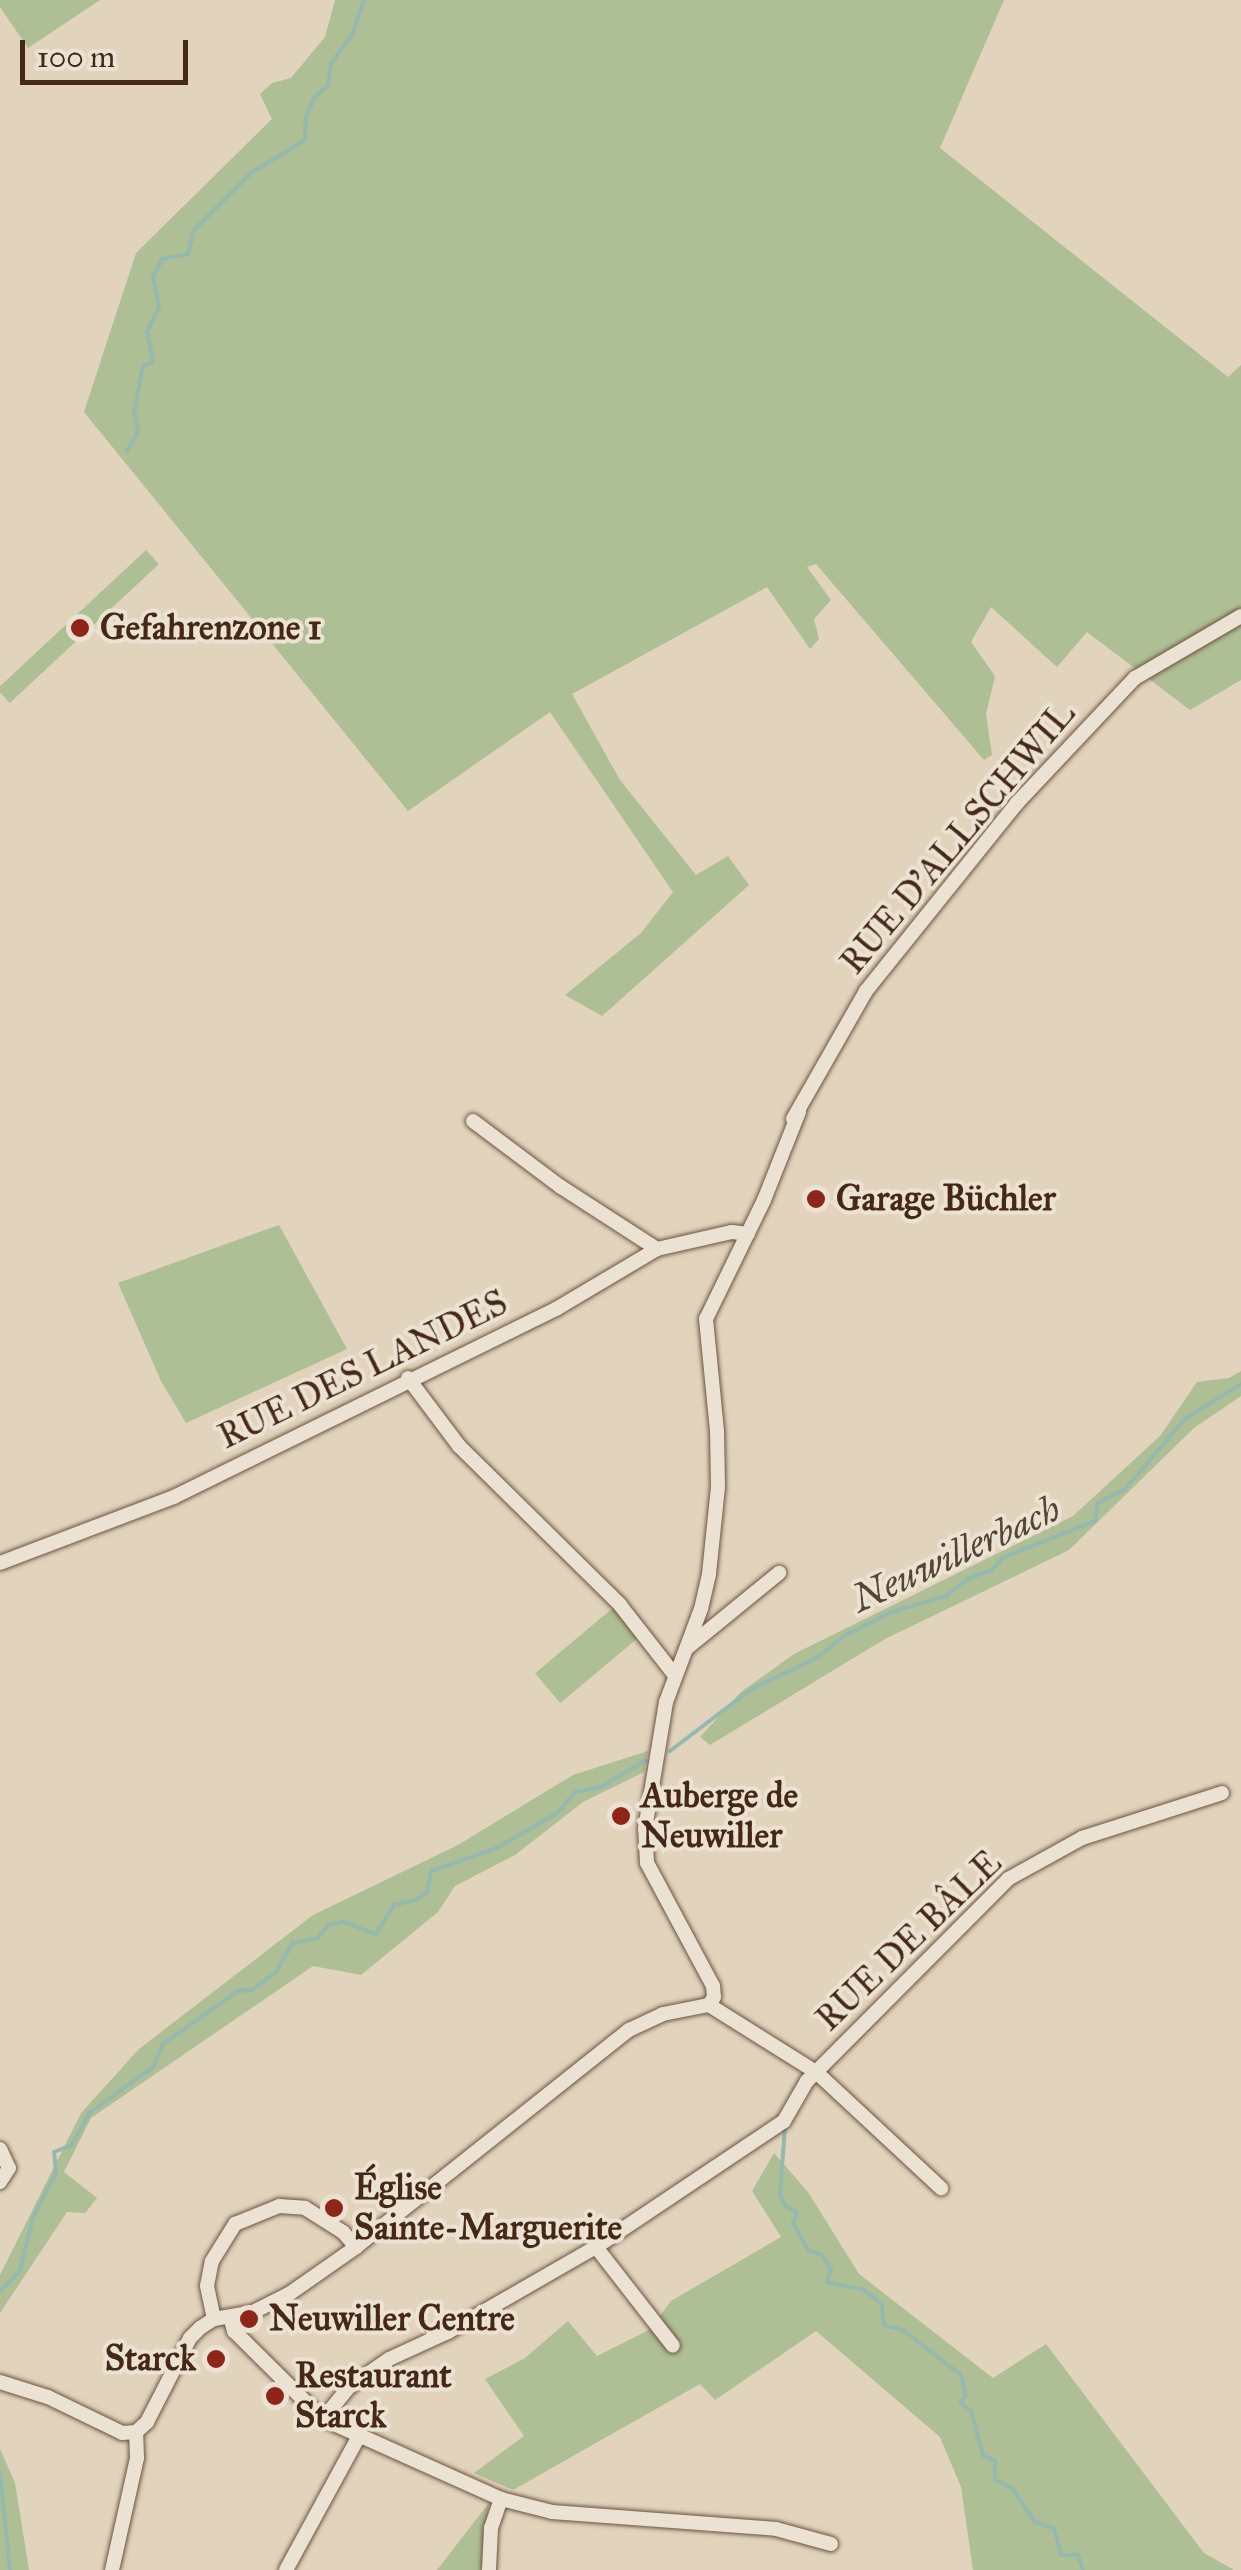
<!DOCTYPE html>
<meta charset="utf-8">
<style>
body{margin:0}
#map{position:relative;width:1241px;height:2570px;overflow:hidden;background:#e2d3bc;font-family:"IM FELL Great Primer",serif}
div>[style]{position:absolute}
.green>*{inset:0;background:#aebe95;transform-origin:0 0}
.stream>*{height:4px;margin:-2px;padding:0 2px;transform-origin:2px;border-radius:2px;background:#95b8af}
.roads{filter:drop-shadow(0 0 2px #6d5340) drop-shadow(0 0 2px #6d5340)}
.minor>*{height:14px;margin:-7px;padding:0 7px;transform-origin:7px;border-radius:7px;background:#ece2d3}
.dots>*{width:28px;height:28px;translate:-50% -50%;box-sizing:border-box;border:5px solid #ece2d3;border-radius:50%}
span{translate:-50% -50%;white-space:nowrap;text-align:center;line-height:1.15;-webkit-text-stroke:8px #ece2d3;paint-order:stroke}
.poi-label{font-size:35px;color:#462817;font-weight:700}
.left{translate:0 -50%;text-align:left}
.right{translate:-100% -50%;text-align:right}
.street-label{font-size:35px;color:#462817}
.water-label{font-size:38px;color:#564535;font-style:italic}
.scale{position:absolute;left:20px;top:40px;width:168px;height:45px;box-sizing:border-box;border:5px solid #462817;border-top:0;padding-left:12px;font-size:30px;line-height:35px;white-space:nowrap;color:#462817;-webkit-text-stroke:8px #ece2d3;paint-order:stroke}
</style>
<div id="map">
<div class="green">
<div style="clip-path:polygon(0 0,100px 0,28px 48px,0 7px)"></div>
<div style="clip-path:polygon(335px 0,1004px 0,940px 148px,1228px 377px,1241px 365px,1241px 680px,1190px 710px,1087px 632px,1057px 667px,991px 607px,971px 642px,995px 676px,986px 714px,992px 755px,984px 760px,816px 564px,807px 567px,831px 600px,814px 619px,819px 639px,810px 649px,767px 587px,572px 694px,620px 780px,696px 875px,728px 856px,749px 885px,602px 1016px,565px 995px,641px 933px,673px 892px,550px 712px,408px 811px,84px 412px,136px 253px,272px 119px,260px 94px,272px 83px,291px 78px,325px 37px)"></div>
<div style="left:146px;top:550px;width:19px;height:204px;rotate:47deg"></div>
<div style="clip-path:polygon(279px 1225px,347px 1349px,186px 1423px,161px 1381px,118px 1283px)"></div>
<div style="clip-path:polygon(1241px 1371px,1241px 1396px,1194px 1428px,1069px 1550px,885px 1639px,710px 1745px,700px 1737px,741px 1692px,794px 1654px,1073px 1516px,1160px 1436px,1197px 1382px,1229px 1378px)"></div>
<div style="left:614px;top:1607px;width:39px;height:103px;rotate:50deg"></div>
<div style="clip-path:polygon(648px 1751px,644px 1772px,583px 1802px,515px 1855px,455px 1886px,438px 1912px,361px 1975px,313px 1966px,91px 2118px,64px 2172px,97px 2198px,85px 2213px,67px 2212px,0 2313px,0 2275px,81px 2113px,139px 2049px,313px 1915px,458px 1845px,573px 1775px)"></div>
<div style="clip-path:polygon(774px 2153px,808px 2192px,859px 2274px,993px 2378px,1046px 2344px,1204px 2553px,1234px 2570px,973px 2570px,961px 2487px,940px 2437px,816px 2331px,715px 2400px,700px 2384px,513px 2490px,474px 2473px,524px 2436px,485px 2379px,525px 2358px,568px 2321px,597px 2356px,649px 2330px,671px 2301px,781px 2237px,752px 2191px)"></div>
<div style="clip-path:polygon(0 2449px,15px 2483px,29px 2570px,0 2570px)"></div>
<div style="clip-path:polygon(489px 2503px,481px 2570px,437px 2570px)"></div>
</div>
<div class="stream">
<div style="left:127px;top:451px;width:23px;rotate:-61deg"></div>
<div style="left:138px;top:431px;width:19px;rotate:-102deg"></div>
<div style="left:134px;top:412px;width:47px;rotate:-78.9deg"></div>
<div style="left:143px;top:366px;width:11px;rotate:-22deg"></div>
<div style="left:153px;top:362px;width:31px;rotate:-101deg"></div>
<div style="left:147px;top:332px;width:28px;rotate:-64deg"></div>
<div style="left:159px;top:307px;width:31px;rotate:-101deg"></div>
<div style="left:153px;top:277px;width:20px;rotate:-63deg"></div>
<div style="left:162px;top:259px;width:26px;rotate:-11deg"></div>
<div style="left:188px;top:254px;width:25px;rotate:-76deg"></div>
<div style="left:194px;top:230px;width:81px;rotate:-45deg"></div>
<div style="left:251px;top:173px;width:63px;rotate:-31.4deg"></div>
<div style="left:305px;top:140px;width:23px;rotate:-88deg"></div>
<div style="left:306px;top:117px;width:21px;rotate:-67deg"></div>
<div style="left:314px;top:98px;width:19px;rotate:-43deg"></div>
<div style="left:328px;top:85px;width:22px;rotate:-82deg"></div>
<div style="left:331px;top:63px;width:35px;rotate:-53deg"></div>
<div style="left:352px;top:35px;width:37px;rotate:-71deg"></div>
<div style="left:670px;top:1751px;width:101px;rotate:-37.3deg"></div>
<div style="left:750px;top:1690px;width:76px;rotate:-25.9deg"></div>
<div style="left:818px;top:1657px;width:33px;rotate:-39deg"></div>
<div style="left:844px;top:1636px;width:53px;rotate:-27.1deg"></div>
<div style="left:891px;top:1612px;width:57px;rotate:-16.2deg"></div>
<div style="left:946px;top:1596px;width:29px;rotate:-38deg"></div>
<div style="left:969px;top:1578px;width:24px;rotate:-19deg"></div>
<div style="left:992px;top:1570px;width:16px;rotate:-50deg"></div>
<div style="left:1002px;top:1558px;width:100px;rotate:-21.7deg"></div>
<div style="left:1095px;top:1521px;width:18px;rotate:-81deg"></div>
<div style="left:1098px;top:1503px;width:30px;rotate:-27deg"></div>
<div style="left:1125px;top:1489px;width:92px;rotate:-49.4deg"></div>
<div style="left:1185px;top:1419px;width:66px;rotate:-32deg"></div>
<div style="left:785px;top:2127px;width:67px;rotate:94.3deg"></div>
<div style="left:780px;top:2194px;width:13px;rotate:67deg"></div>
<div style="left:785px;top:2206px;width:13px;rotate:27deg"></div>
<div style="left:797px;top:2212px;width:12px;rotate:110deg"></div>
<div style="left:793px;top:2223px;width:31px;rotate:61deg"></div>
<div style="left:808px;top:2250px;width:15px;rotate:20deg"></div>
<div style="left:822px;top:2255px;width:17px;rotate:57deg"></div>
<div style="left:831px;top:2269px;width:14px;rotate:107deg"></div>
<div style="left:827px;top:2282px;width:38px;rotate:12deg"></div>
<div style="left:864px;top:2290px;width:23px;rotate:38deg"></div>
<div style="left:882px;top:2304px;width:21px;rotate:85deg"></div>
<div style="left:884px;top:2325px;width:20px;rotate:15deg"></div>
<div style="left:903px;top:2330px;width:73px;rotate:37.8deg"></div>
<div style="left:961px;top:2375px;width:21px;rotate:76deg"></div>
<div style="left:966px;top:2395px;width:10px;rotate:127deg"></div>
<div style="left:960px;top:2403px;width:14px;rotate:36deg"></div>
<div style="left:971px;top:2411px;width:46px;rotate:74.7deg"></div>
<div style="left:983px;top:2455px;width:13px;rotate:27deg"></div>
<div style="left:995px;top:2461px;width:19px;rotate:90deg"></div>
<div style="left:995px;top:2480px;width:19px;rotate:25deg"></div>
<div style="left:1012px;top:2488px;width:41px;rotate:55.9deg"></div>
<div style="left:1035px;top:2522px;width:20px;rotate:18deg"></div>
<div style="left:1054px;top:2528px;width:28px;rotate:75deg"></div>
<div style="left:1061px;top:2555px;width:17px"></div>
<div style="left:1078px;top:2555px;width:16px;rotate:72deg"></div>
<div style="left:0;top:2291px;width:28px;rotate:-45deg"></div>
<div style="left:20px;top:2271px;width:56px;rotate:-76.5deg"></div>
<div style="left:33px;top:2217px;width:50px;rotate:-62.4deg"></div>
<div style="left:56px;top:2173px;width:21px;rotate:-95deg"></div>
<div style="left:54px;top:2152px;width:19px;rotate:-21deg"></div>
<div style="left:72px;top:2145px;width:36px;rotate:-62deg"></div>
<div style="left:89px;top:2113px;width:79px;rotate:-35.7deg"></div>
<div style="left:153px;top:2067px;width:25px;rotate:-67deg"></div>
<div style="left:163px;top:2044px;width:92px;rotate:-35.2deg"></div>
<div style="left:238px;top:1991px;width:14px;rotate:-4deg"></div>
<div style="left:252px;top:1990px;width:30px;rotate:-37deg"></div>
<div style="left:276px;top:1972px;width:34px;rotate:-60deg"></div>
<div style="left:293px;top:1943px;width:25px;rotate:-11deg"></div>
<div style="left:318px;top:1938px;width:16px;rotate:-52deg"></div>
<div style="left:328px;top:1925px;width:16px;rotate:-11deg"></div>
<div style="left:344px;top:1922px;width:34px;rotate:21deg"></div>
<div style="left:376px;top:1934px;width:34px;rotate:-58deg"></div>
<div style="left:394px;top:1905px;width:23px;rotate:-13deg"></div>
<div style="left:416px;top:1900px;width:14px;rotate:-36deg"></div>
<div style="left:427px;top:1892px;width:21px;rotate:-79deg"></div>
<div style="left:431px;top:1871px;width:70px;rotate:-19.2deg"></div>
<div style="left:497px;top:1848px;width:69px;rotate:-30.3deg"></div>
<div style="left:557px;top:1813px;width:28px;rotate:-49deg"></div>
<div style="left:575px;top:1792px;width:26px;rotate:-11deg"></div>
<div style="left:601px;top:1787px;width:52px;rotate:-31deg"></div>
<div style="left:0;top:2472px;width:99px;rotate:84.2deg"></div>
</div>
<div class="roads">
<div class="minor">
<div style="left:793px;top:1119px;width:147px;rotate:-60.3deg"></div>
<div style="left:866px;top:991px;width:241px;rotate:-51.2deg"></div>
<div style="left:1017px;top:803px;width:172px;rotate:-46.7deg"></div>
<div style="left:1135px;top:678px;width:123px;rotate:-30.3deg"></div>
<div style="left:473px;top:1121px;width:110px;rotate:36.9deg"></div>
<div style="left:561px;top:1187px;width:114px;rotate:32.9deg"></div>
<div style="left:408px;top:1378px;width:85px;rotate:53.1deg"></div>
<div style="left:459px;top:1446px;width:226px;rotate:44.6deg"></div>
<div style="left:620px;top:1605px;width:88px;rotate:52deg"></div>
<div style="left:0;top:1563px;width:186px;rotate:-20.8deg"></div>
<div style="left:174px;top:1497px;width:426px;rotate:-26.2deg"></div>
<div style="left:556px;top:1309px;width:117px;rotate:-30.7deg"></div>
<div style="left:657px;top:1249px;width:77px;rotate:-12.8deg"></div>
<div style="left:732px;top:1232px;width:16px;rotate:7deg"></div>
<div style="left:687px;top:1648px;width:119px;rotate:-39.2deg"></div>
<div style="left:709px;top:2005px;width:9px;rotate:-58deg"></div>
<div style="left:714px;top:1997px;width:11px;rotate:-95deg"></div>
<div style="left:713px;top:1986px;width:140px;rotate:-118.2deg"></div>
<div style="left:647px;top:1863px;width:34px;rotate:-93deg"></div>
<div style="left:645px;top:1829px;width:129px;rotate:-80.6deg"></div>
<div style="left:666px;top:1702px;width:99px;rotate:-69.4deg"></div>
<div style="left:701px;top:1609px;width:36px;rotate:-77deg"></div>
<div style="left:709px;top:1574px;width:87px;rotate:-84.1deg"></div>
<div style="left:718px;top:1487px;width:56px;rotate:-91deg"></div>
<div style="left:717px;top:1431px;width:113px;rotate:-95.6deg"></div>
<div style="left:706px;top:1319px;width:132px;rotate:-64deg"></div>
<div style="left:764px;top:1200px;width:95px;rotate:-68.3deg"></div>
<div style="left:709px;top:2005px;width:126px;rotate:32.1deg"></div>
<div style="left:816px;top:2072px;width:171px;rotate:42.9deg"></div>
<div style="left:0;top:2149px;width:21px;rotate:65deg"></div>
<div style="left:9px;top:2168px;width:17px;rotate:123deg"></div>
<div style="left:596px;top:2247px;width:125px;rotate:52.1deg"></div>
<div style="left:230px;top:2317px;width:15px;rotate:74deg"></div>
<div style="left:234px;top:2331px;width:125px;rotate:44.7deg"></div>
<div style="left:323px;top:2419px;width:195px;rotate:24.2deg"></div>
<div style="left:501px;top:2499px;width:53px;rotate:14.3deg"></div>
<div style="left:552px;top:2512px;width:225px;rotate:4.3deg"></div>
<div style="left:776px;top:2529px;width:57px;rotate:15.3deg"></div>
<div style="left:214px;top:2319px;width:34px;rotate:-102deg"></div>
<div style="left:207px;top:2286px;width:25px;rotate:-79deg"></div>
<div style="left:212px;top:2261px;width:44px;rotate:-58.1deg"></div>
<div style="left:235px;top:2224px;width:48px;rotate:-22.2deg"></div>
<div style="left:279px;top:2206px;width:26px;rotate:4deg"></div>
<div style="left:305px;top:2208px;width:45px;rotate:32.3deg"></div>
<div style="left:343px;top:2232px;width:20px;rotate:49deg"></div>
<div style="left:0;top:2382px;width:50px;rotate:17.4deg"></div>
<div style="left:48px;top:2397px;width:82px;rotate:25.9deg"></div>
<div style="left:122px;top:2433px;width:14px;rotate:-4deg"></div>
<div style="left:323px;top:2419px;width:41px;rotate:-50.9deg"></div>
<div style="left:349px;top:2387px;width:49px;rotate:-35deg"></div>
<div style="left:389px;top:2359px;width:65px;rotate:-24.6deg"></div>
<div style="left:448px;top:2332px;width:171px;rotate:-29.9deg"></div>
<div style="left:596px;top:2247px;width:226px;rotate:-33.8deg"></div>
<div style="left:784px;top:2121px;width:46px;rotate:-60.1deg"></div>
<div style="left:807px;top:2081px;width:285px;rotate:-45.1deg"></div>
<div style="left:1008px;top:1879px;width:85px;rotate:-29deg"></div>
<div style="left:1082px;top:1838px;width:147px;rotate:-17.8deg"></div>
<div style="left:136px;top:2432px;width:15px;rotate:-42deg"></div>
<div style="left:147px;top:2422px;width:94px;rotate:-62.9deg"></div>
<div style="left:190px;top:2338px;width:14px;rotate:-45deg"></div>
<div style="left:200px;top:2328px;width:17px;rotate:-33deg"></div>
<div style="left:214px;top:2319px;width:40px;rotate:-10deg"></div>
<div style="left:253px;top:2312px;width:40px;rotate:-26.6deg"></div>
<div style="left:289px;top:2294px;width:82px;rotate:-35deg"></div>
<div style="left:356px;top:2247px;width:349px;rotate:-38.5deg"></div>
<div style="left:629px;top:2030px;width:38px;rotate:-25deg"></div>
<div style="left:663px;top:2014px;width:47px;rotate:-11.1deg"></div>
<div style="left:112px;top:2570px;width:115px;rotate:-77.4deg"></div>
<div style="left:137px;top:2458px;width:26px;rotate:-92deg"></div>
<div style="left:286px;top:2570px;width:150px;rotate:-61.4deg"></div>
<div style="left:489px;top:2570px;width:42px;rotate:-87.3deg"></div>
<div style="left:491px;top:2528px;width:31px;rotate:-71deg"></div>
</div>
</div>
<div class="dots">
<div style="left:80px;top:628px;background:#8f2418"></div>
<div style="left:816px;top:1199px;background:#8f2418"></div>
<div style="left:621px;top:1816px;background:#8f2418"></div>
<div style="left:334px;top:2208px;background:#8f2418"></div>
<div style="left:249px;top:2319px;background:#8f2418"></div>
<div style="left:216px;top:2359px;background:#8f2418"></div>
<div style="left:275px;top:2396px;background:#8f2418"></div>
</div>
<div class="poi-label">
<span class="left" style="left:100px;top:628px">Gefahrenzone 1</span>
<span class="left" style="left:836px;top:1199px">Garage Büchler</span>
<span class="left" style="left:641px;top:1816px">Auberge de<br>Neuwiller</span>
<span class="left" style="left:354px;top:2208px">Église<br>Sainte-Marguerite</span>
<span class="left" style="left:269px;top:2319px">Neuwiller Centre</span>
<span class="right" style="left:196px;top:2359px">Starck</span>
<span class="left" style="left:295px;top:2396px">Restaurant<br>Starck</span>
</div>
<div class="street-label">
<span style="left:958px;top:838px;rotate:-50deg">RUE D'ALLSCHWIL</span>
<span style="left:363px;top:1370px;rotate:-26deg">RUE DES LANDES</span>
<span style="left:909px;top:1941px;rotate:-44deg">RUE DE BÂLE</span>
</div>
<div class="water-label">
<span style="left:956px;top:1554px;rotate:-25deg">Neuwillerbach</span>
</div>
<div class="scale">100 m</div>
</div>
